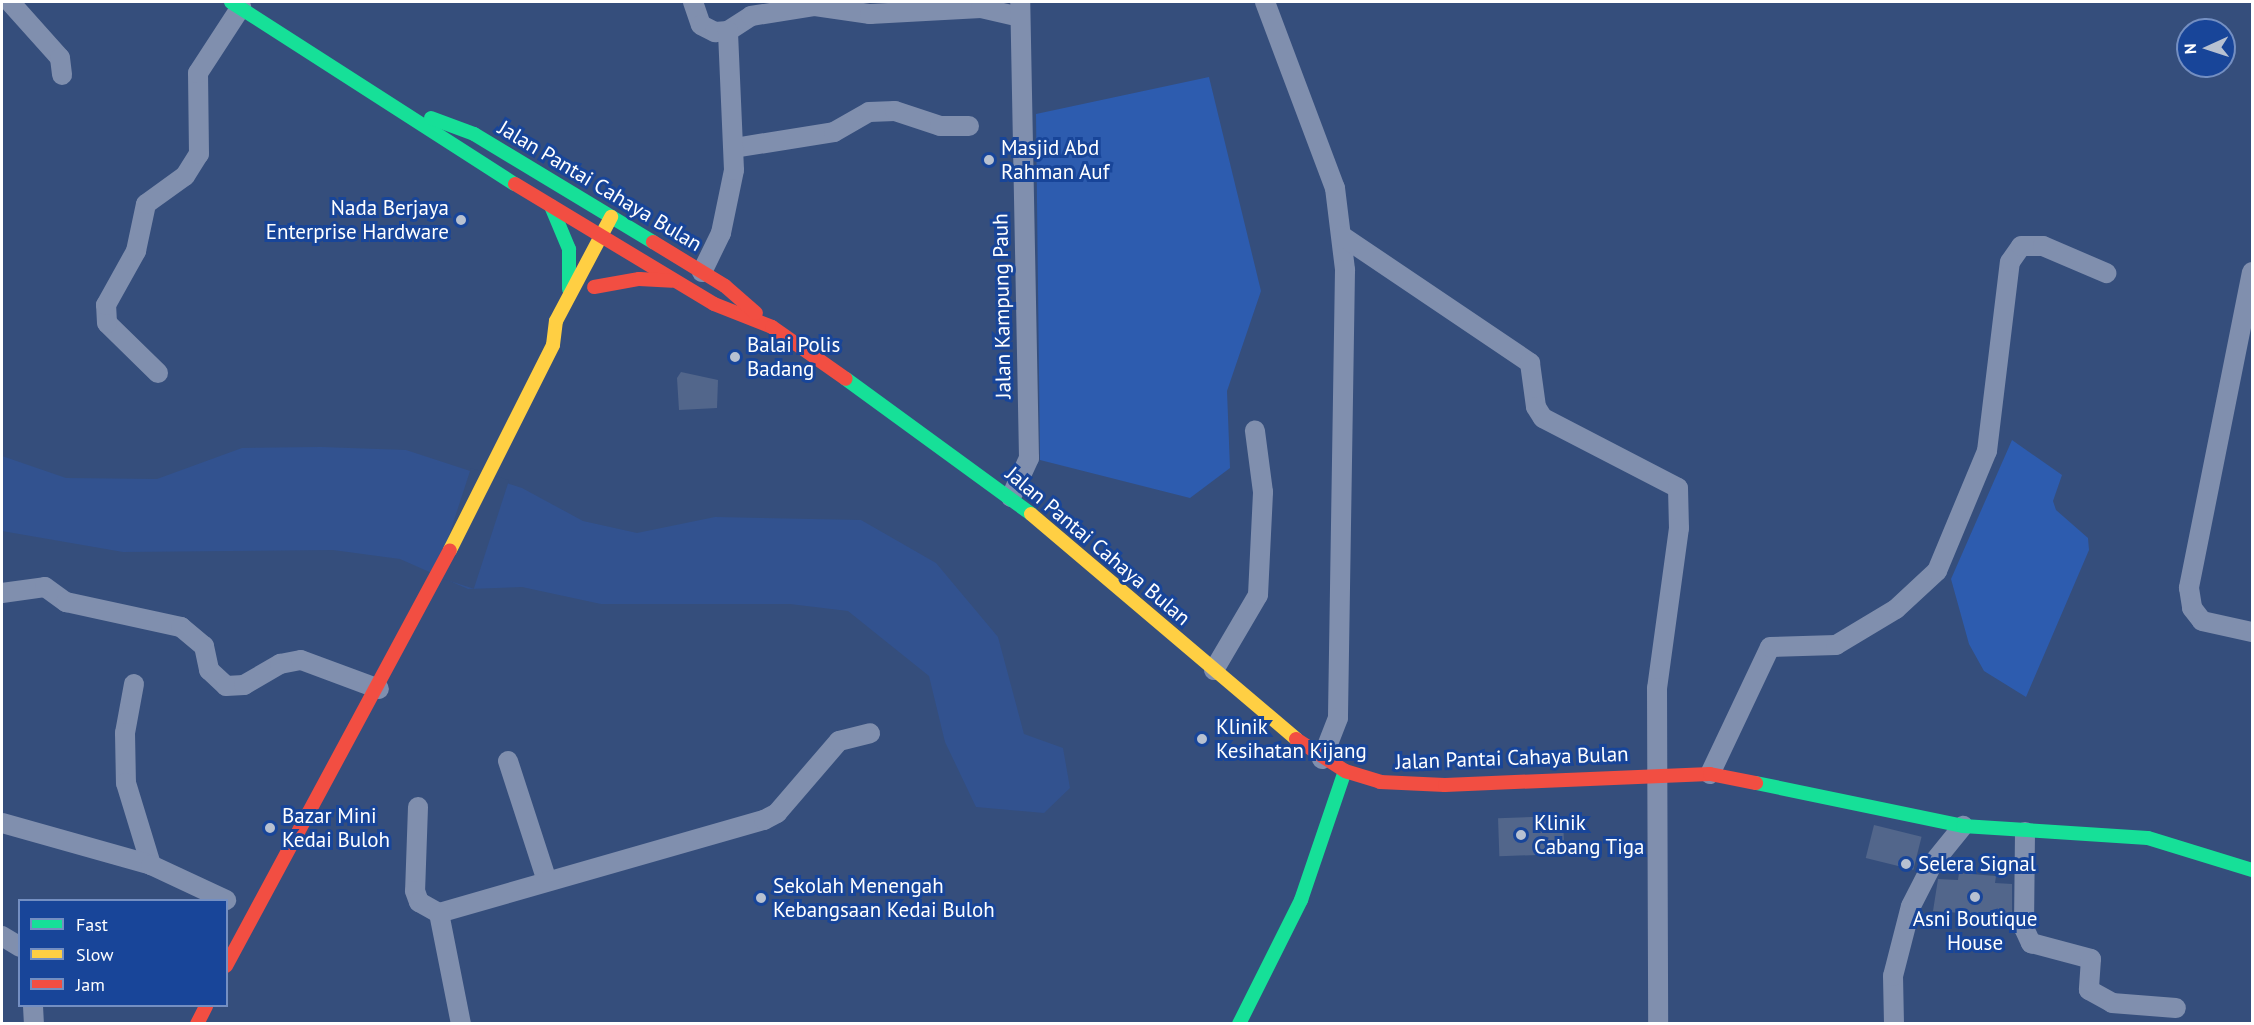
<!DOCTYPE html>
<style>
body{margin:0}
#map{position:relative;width:2254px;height:1025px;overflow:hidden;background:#354e7c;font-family:"PT Sans",sans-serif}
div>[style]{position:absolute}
.green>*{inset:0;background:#2d5caf}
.water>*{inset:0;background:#32528f}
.pier>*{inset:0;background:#354e7c;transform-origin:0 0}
.building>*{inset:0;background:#52668b;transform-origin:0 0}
.street>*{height:20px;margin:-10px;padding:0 10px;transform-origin:10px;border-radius:10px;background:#808fae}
.fast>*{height:14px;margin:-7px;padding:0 7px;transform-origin:7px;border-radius:7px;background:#16e098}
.slow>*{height:14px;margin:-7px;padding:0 7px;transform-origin:7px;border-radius:7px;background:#ffcf43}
.jam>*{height:14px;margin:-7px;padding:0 7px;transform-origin:7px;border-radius:7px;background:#f24e42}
.dots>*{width:16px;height:16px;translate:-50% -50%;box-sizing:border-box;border:3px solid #184599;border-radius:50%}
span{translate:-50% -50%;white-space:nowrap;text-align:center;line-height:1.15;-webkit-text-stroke:6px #184599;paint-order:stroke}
.poi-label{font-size:21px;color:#fff}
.left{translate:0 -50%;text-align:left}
.right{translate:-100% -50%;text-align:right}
.street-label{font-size:21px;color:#fff}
.frame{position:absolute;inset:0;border:3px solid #fff;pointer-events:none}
.legend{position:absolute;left:18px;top:899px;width:210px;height:108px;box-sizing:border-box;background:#184599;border:2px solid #748fc2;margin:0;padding:8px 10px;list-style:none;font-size:18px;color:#fff}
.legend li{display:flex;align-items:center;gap:12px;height:30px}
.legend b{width:30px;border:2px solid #748fc2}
.north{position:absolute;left:2176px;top:18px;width:60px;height:60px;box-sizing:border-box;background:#184599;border:2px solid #748fc2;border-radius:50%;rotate:267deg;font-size:16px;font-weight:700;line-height:24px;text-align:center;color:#fff}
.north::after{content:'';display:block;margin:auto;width:21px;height:27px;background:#b8c1d1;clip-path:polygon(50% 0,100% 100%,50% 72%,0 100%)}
</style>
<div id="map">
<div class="green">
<div style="clip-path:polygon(1209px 77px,1261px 291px,1227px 391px,1230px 468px,1190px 498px,1040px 460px,1036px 114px)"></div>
<div style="clip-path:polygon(2012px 440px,2062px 475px,2053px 501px,2056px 510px,2088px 538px,2089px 550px,2026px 697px,1984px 671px,1969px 644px,1951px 579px)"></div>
</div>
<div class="water">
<div style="clip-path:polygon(321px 447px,406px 450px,522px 488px,583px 521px,637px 533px,715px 517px,861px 520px,936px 563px,998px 637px,1024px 734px,1063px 748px,1070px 788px,1044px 813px,976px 807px,945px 742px,929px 676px,848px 611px,790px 604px,601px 604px,522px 587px,468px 589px,400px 559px,333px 550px,123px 552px,2px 531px,2px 456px,66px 478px,157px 479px,242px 448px)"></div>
</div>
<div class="pier">
<div style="left:471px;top:468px;width:40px;height:114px;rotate:18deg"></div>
</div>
<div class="building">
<div style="clip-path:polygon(681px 372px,718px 380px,717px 408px,679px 410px,677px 378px)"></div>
<div style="left:1563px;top:816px;width:38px;height:65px;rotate:88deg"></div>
<div style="left:1874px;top:825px;width:49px;height:34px;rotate:14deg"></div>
<div style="clip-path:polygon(1959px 873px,1996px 876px,1995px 883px,2012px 884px,2012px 918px,1962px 919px,1962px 913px,1933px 911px,1938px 879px,1958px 880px)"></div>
</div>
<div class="street">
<div style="left:10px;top:2px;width:75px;rotate:48.2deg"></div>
<div style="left:60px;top:58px;width:17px;rotate:83deg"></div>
<div style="left:693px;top:2px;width:24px;rotate:71deg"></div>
<div style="left:701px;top:25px;width:16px;rotate:27deg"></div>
<div style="left:715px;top:32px;width:13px;rotate:-4deg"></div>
<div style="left:728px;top:31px;width:27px;rotate:-33deg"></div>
<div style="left:751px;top:16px;width:65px;rotate:-8.9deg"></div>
<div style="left:815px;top:6px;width:56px;rotate:8.3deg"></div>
<div style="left:870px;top:14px;width:111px;rotate:-3.1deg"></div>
<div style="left:981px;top:8px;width:39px;rotate:13deg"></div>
<div style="left:1265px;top:2px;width:199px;rotate:69.4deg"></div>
<div style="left:1335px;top:188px;width:83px;rotate:83deg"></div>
<div style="left:1345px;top:270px;width:448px;rotate:90.9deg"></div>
<div style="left:1338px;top:718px;width:44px;rotate:111.3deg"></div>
<div style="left:734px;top:148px;width:101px;rotate:-9.1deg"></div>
<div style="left:834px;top:132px;width:40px;rotate:-29.7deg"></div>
<div style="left:869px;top:112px;width:26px;rotate:-2deg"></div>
<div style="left:895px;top:111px;width:47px;rotate:18.4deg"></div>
<div style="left:940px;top:126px;width:29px"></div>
<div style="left:1342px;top:236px;width:227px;rotate:34deg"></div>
<div style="left:1530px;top:363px;width:44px;rotate:82.2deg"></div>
<div style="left:1536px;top:407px;width:13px;rotate:58deg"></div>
<div style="left:1543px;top:418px;width:152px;rotate:27.4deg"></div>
<div style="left:1678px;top:488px;width:40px;rotate:88.6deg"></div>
<div style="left:1679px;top:528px;width:162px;rotate:97.8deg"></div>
<div style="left:1657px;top:688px;width:336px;rotate:89.8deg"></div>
<div style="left:702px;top:272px;width:43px;rotate:-64deg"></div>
<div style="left:721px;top:233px;width:64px;rotate:-78.3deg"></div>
<div style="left:734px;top:170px;width:139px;rotate:-92.5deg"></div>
<div style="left:2252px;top:272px;width:322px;rotate:101.3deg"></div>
<div style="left:2189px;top:588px;width:20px;rotate:81deg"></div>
<div style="left:2192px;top:608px;width:16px;rotate:52deg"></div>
<div style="left:2202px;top:621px;width:51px;rotate:12.4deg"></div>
<div style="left:158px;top:373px;width:71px;rotate:-135.6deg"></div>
<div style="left:107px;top:323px;width:18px;rotate:-93deg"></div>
<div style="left:106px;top:305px;width:62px;rotate:-60.9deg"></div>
<div style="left:136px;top:251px;width:48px;rotate:-78deg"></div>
<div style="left:146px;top:204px;width:48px;rotate:-35.7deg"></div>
<div style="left:185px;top:176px;width:26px;rotate:-58deg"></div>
<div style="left:199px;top:154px;width:81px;rotate:-90.7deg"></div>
<div style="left:198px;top:73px;width:79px;rotate:-56.9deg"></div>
<div style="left:1011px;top:497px;width:43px;rotate:-65.2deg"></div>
<div style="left:1029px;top:458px;width:456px;rotate:-91.1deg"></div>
<div style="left:2px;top:593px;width:43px;rotate:-7.9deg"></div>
<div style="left:45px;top:587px;width:26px;rotate:36deg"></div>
<div style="left:66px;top:602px;width:118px;rotate:12.3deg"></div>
<div style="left:181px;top:627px;width:30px;rotate:40deg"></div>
<div style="left:204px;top:646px;width:25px;rotate:78deg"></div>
<div style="left:209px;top:670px;width:23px;rotate:43deg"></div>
<div style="left:226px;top:686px;width:18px;rotate:-3deg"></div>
<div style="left:244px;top:685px;width:42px;rotate:-30.3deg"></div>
<div style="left:280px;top:664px;width:21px;rotate:-11deg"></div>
<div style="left:301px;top:660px;width:83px;rotate:20.4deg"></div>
<div style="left:1214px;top:670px;width:87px;rotate:-59.6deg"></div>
<div style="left:1258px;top:595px;width:103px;rotate:-87.2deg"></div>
<div style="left:1263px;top:492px;width:62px;rotate:-97.5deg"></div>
<div style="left:134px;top:684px;width:50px;rotate:100.4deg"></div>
<div style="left:125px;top:733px;width:50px;rotate:88.9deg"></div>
<div style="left:126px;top:783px;width:86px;rotate:73deg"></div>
<div style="left:508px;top:761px;width:126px;rotate:72deg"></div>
<div style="left:1710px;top:774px;width:140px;rotate:-64.7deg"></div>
<div style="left:1770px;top:647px;width:66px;rotate:-1.7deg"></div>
<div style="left:1836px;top:645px;width:70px;rotate:-31deg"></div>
<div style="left:1896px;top:609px;width:56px;rotate:-42.8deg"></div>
<div style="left:1937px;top:571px;width:130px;rotate:-67.4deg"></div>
<div style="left:1987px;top:451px;width:190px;rotate:-83.1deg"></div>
<div style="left:2010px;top:262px;width:19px;rotate:-55deg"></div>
<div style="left:2021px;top:246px;width:22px"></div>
<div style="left:2043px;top:246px;width:69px;rotate:23.2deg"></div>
<div style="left:418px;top:807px;width:84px;rotate:92deg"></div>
<div style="left:415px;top:891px;width:12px;rotate:70deg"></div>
<div style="left:419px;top:902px;width:23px;rotate:29deg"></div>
<div style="left:2px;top:823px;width:155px;rotate:15.7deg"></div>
<div style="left:151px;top:865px;width:83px;rotate:25deg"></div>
<div style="left:2025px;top:832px;width:96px;rotate:90.6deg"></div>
<div style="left:2024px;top:928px;width:17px;rotate:65deg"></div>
<div style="left:2031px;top:943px;width:62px;rotate:14.9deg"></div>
<div style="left:2091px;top:959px;width:31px;rotate:94deg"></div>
<div style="left:2089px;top:990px;width:26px;rotate:29deg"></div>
<div style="left:2112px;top:1003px;width:64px;rotate:4.5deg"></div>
<div style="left:439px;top:913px;width:338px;rotate:-16deg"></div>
<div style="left:764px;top:820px;width:15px;rotate:-28deg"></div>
<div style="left:777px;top:813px;width:95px;rotate:-49.3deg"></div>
<div style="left:839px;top:741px;width:32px;rotate:-14deg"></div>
<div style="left:439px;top:913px;width:113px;rotate:78.8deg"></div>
<div style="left:2px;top:936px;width:21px;rotate:31deg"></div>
<div style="left:33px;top:1006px;width:18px;rotate:87deg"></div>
<div style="left:1894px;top:1024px;width:48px;rotate:-91.2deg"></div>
<div style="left:1893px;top:976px;width:72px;rotate:-75.6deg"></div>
<div style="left:1911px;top:906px;width:48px;rotate:-62.9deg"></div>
<div style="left:1933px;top:863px;width:48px;rotate:-51deg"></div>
</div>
<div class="fast">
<div style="left:231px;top:2px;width:337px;rotate:32.7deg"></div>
<div style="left:431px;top:118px;width:46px;rotate:20.4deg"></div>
<div style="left:474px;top:134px;width:209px;rotate:31.1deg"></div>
<div style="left:551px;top:206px;width:47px;rotate:67.3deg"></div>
<div style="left:569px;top:249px;width:40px;rotate:90deg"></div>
<div style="left:846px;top:379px;width:229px;rotate:36.1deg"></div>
<div style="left:1756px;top:783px;width:211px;rotate:11.7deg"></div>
<div style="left:1963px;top:826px;width:185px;rotate:3.7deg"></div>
<div style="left:2148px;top:838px;width:109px;rotate:17.1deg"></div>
<div style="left:1239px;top:1024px;width:139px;rotate:-63.4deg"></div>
<div style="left:1301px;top:900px;width:136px;rotate:-71.2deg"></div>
</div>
<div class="slow">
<div style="left:1031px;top:514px;width:348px;rotate:40.3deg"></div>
<div style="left:450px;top:550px;width:229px;rotate:-63.3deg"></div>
<div style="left:553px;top:345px;width:24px;rotate:-83deg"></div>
<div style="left:556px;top:321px;width:118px;rotate:-62.1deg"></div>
</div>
<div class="jam">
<div style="left:515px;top:184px;width:232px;rotate:31.1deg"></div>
<div style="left:714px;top:304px;width:62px;rotate:21.6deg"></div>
<div style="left:772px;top:327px;width:90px;rotate:35.1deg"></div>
<div style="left:653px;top:242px;width:84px;rotate:31.4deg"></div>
<div style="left:725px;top:286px;width:41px;rotate:41.1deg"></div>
<div style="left:594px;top:287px;width:46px;rotate:-10.1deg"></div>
<div style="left:639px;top:279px;width:33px;rotate:3deg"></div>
<div style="left:1296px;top:739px;width:59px;rotate:33.1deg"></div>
<div style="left:1345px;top:771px;width:37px;rotate:17deg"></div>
<div style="left:1380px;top:782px;width:65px;rotate:2.6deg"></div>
<div style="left:1445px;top:785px;width:265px;rotate:-2.4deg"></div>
<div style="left:1710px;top:774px;width:47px;rotate:11.1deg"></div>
<div style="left:226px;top:966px;width:472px;rotate:-61.7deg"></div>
<div style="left:197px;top:1024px;width:20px;rotate:-63deg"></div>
</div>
<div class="dots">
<div style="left:989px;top:160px;background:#b8c1d1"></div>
<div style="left:461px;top:220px;background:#b8c1d1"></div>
<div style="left:735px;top:357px;background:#b8c1d1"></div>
<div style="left:1202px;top:739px;background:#b8c1d1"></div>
<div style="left:270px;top:828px;background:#b8c1d1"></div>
<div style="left:1521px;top:835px;background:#b8c1d1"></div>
<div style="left:1906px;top:864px;background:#b8c1d1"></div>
<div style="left:1975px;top:897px;background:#b8c1d1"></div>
<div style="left:761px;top:898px;background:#b8c1d1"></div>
</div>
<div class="poi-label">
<span class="left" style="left:1001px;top:160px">Masjid Abd<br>Rahman Auf</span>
<span class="right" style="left:449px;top:220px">Nada Berjaya<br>Enterprise Hardware</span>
<span class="left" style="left:747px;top:357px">Balai Polis<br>Badang</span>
<span class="left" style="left:1216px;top:739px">Klinik<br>Kesihatan Kijang</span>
<span class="left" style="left:282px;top:828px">Bazar Mini<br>Kedai Buloh</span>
<span class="left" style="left:1534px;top:835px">Klinik<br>Cabang Tiga</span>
<span class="left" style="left:1918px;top:864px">Selera Signal</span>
<span class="left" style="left:773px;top:898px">Sekolah Menengah<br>Kebangsaan Kedai Buloh</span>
<span style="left:1975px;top:931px">Asni Boutique<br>House</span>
</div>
<div class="street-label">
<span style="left:600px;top:186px;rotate:31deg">Jalan Pantai Cahaya Bulan</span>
<span style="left:1002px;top:306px;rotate:-91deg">Jalan Kampung Pauh</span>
<span style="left:1098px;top:546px;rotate:40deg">Jalan Pantai Cahaya Bulan</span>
<span style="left:1512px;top:758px;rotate:-2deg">Jalan Pantai Cahaya Bulan</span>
</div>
<div class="frame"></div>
<ul class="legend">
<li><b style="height:8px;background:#16e098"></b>Fast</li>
<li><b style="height:8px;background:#ffcf43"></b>Slow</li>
<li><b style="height:8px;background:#f24e42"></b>Jam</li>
</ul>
<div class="north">N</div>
</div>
